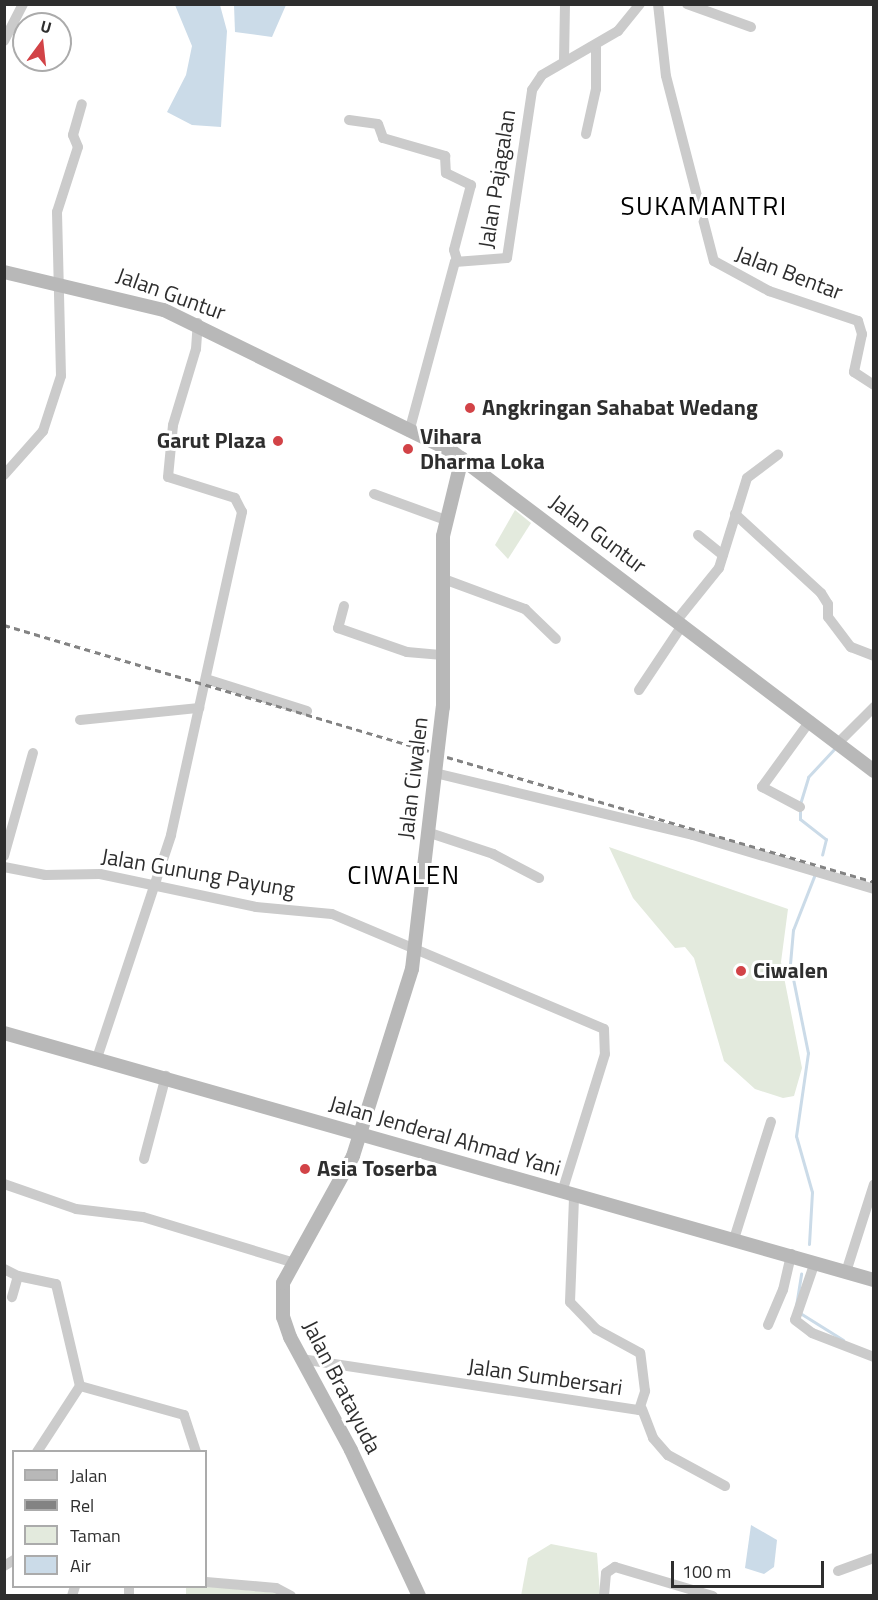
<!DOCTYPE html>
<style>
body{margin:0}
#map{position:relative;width:878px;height:1600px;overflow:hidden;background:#fff;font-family:"Titillium Web",sans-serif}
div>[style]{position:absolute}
.green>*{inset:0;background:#e3eadd}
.water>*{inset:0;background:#cbdbe8}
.stream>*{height:3px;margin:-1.5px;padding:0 1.5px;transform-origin:1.5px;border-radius:1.5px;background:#cbdbe8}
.street>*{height:10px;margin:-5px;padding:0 5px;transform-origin:5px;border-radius:5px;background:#cbcbcb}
.secondary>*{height:14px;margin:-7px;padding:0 7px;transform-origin:7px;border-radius:7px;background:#b8b8b8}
.rail>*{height:3px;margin-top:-1.5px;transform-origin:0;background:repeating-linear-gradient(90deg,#838383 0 6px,transparent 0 10.5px)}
.dots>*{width:16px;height:16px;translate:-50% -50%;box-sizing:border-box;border:3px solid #fff;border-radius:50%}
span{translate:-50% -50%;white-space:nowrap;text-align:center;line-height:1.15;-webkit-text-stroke:6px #fff;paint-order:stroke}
.street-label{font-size:22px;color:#2e2e2e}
.poi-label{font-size:22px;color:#2e2e2e;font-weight:700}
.left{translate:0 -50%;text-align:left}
.right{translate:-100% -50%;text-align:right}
.quarter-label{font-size:26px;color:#000;letter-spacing:1.5px}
.frame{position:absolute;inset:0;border:6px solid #2e2e2e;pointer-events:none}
.legend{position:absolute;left:12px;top:1450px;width:195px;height:138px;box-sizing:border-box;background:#fff;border:2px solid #ababab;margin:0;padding:8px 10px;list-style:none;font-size:18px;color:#2e2e2e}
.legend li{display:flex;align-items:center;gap:12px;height:30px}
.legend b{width:30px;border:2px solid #ababab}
.north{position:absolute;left:12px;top:12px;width:60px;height:60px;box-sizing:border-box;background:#fff;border:2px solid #ababab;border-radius:50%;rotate:15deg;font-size:16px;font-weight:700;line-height:24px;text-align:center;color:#2e2e2e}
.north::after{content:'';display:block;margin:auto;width:21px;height:27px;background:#d24347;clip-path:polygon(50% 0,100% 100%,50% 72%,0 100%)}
.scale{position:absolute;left:671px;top:1561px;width:153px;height:27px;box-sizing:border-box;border:3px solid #2e2e2e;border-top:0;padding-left:8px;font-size:18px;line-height:21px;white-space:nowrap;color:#2e2e2e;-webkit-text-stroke:4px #fff;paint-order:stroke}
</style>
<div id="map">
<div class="green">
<div style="clip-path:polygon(515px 510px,531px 523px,508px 559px,495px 545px)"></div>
<div style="clip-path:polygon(609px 847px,788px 909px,781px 962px,802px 1068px,794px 1096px,783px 1098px,755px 1089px,724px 1061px,694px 958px,685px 947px,675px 948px,633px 898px)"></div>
<div style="clip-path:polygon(551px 1544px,597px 1553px,600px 1595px,521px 1596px,528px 1558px)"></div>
<div style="clip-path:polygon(206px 1586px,285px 1594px,285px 1596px,186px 1596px,186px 1587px)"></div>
</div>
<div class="water">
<div style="clip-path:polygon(175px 5px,220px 5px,227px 31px,221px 127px,192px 125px,167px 112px,186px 75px,192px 46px)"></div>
<div style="clip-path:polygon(234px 5px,234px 4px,286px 5px,272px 37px,235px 32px)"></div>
<div style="clip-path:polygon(751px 1525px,777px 1540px,774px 1567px,764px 1574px,745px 1568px)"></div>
</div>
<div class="stream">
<div style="left:800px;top:804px;width:28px;rotate:-73deg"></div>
<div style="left:808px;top:777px;width:40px;rotate:-47deg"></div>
<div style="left:800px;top:811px;width:8px;rotate:90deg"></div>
<div style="left:800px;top:819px;width:33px;rotate:38deg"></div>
<div style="left:826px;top:839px;width:16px;rotate:104deg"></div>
<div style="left:809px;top:1244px;width:52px;rotate:-86.7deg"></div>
<div style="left:812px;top:1192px;width:58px;rotate:-105.9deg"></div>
<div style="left:796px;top:1136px;width:84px;rotate:-81.8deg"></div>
<div style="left:808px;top:1053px;width:91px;rotate:-101.4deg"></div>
<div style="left:790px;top:964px;width:34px;rotate:-85deg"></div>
<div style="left:793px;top:930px;width:60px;rotate:-68.6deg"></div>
<div style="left:796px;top:1306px;width:33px;rotate:-81deg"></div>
<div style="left:800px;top:1313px;width:51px;rotate:32.1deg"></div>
</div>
<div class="street">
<div style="left:658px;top:4px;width:72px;rotate:83.7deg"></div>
<div style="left:666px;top:76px;width:191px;rotate:75.5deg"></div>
<div style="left:714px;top:261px;width:63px;rotate:28.6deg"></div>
<div style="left:769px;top:291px;width:94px;rotate:18.6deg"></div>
<div style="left:858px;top:321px;width:14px;rotate:73deg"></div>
<div style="left:862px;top:334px;width:39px;rotate:102deg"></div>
<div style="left:854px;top:372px;width:24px;rotate:33deg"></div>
<div style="left:687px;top:4px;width:68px;rotate:19.8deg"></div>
<div style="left:4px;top:41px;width:42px;rotate:-62.8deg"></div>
<div style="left:564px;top:61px;width:57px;rotate:-89deg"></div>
<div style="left:349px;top:120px;width:29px;rotate:8deg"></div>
<div style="left:378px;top:124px;width:15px;rotate:70deg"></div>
<div style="left:383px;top:138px;width:65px;rotate:16.2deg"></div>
<div style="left:445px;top:156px;width:17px;rotate:87deg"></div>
<div style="left:446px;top:173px;width:28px;rotate:26deg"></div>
<div style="left:471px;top:185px;width:67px;rotate:104.7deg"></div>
<div style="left:454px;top:250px;width:10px;rotate:73deg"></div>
<div style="left:586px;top:134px;width:46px;rotate:-77.5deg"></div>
<div style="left:596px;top:89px;width:43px;rotate:-90deg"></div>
<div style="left:409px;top:432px;width:176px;rotate:-74.9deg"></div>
<div style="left:455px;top:262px;width:52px;rotate:-4.4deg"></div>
<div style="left:507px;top:258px;width:170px;rotate:-81.5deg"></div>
<div style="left:532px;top:90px;width:18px;rotate:-56deg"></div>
<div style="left:542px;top:75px;width:88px;rotate:-30.1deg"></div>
<div style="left:618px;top:31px;width:35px;rotate:-51deg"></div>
<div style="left:4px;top:475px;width:59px;rotate:-48.4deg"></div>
<div style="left:43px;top:431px;width:58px;rotate:-71.9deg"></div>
<div style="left:61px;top:376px;width:164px;rotate:-91.4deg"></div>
<div style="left:57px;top:212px;width:68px;rotate:-72.1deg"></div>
<div style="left:78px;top:147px;width:13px;rotate:-113deg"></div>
<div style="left:73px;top:135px;width:32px;rotate:-74deg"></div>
<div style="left:374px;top:494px;width:77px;rotate:19.9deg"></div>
<div style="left:735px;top:514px;width:117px;rotate:42.6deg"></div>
<div style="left:821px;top:593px;width:13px;rotate:58deg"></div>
<div style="left:828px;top:604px;width:13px;rotate:90deg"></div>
<div style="left:828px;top:617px;width:38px;rotate:53deg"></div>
<div style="left:851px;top:647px;width:25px;rotate:21deg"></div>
<div style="left:698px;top:535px;width:32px;rotate:39deg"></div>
<div style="left:441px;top:578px;width:90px;rotate:20.3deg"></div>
<div style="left:525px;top:609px;width:43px;rotate:44.1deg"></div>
<div style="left:344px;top:606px;width:23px;rotate:105deg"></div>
<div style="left:338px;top:628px;width:73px;rotate:19.2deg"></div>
<div style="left:407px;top:652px;width:36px;rotate:5deg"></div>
<div style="left:677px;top:620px;width:67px;rotate:-51.1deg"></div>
<div style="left:719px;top:568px;width:94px;rotate:-72.7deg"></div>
<div style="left:747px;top:478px;width:39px;rotate:-37deg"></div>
<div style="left:206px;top:679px;width:106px;rotate:17.6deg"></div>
<div style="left:639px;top:690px;width:79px;rotate:-56.3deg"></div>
<div style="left:80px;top:720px;width:120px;rotate:-5.8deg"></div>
<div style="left:838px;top:743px;width:51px;rotate:-45deg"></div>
<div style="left:435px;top:773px;width:265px;rotate:13.5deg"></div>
<div style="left:693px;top:835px;width:189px;rotate:16.6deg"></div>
<div style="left:800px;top:807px;width:43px;rotate:-152.2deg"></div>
<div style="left:762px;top:787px;width:82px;rotate:-54deg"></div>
<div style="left:427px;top:832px;width:70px;rotate:18.4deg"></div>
<div style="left:493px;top:854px;width:52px;rotate:27.6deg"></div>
<div style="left:4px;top:856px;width:107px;rotate:-74.3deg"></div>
<div style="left:4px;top:867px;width:42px;rotate:11deg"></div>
<div style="left:45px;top:875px;width:55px;rotate:-1deg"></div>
<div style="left:100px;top:874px;width:159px;rotate:11.9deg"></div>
<div style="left:256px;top:907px;width:76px;rotate:5.3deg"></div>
<div style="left:332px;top:914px;width:295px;rotate:22.9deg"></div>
<div style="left:604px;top:1029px;width:25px;rotate:88deg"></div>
<div style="left:605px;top:1054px;width:145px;rotate:107.3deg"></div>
<div style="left:96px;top:1061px;width:238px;rotate:-71.6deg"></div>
<div style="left:171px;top:835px;width:331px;rotate:-77.6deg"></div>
<div style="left:242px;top:512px;width:16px;rotate:-117deg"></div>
<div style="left:235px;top:498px;width:70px;rotate:-162.6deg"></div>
<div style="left:168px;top:477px;width:52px;rotate:-84.5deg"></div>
<div style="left:173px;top:425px;width:79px;rotate:-73.2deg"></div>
<div style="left:196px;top:349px;width:26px;rotate:-86deg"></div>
<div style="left:144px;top:1159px;width:86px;rotate:-75.2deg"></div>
<div style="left:4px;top:1184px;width:76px;rotate:19.1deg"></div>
<div style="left:76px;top:1209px;width:67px;rotate:6.8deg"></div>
<div style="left:143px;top:1217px;width:155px;rotate:16.9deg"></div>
<div style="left:734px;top:1239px;width:123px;rotate:-72.5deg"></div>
<div style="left:815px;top:1262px;width:61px;rotate:109deg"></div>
<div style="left:795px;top:1320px;width:21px;rotate:37deg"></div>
<div style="left:812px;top:1333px;width:66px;rotate:21.2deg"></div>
<div style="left:4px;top:1269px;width:16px;rotate:27deg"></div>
<div style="left:18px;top:1276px;width:22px;rotate:106deg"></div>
<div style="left:846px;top:1272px;width:92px;rotate:-72.3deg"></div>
<div style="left:18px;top:1276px;width:39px;rotate:12deg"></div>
<div style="left:56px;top:1284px;width:105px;rotate:76.8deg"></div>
<div style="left:80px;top:1386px;width:79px;rotate:123.1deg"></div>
<div style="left:768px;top:1325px;width:38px;rotate:-67deg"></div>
<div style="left:783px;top:1290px;width:37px;rotate:-77deg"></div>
<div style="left:301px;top:1359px;width:342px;rotate:8.6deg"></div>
<div style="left:639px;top:1410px;width:20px;rotate:-72deg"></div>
<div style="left:645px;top:1391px;width:38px;rotate:-97deg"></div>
<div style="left:640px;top:1353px;width:50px;rotate:-151.4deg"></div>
<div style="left:596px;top:1329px;width:37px;rotate:-134deg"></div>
<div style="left:570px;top:1302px;width:106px;rotate:-87.8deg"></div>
<div style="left:80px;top:1386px;width:108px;rotate:15.6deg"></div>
<div style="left:184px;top:1415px;width:39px;rotate:72deg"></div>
<div style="left:642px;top:1409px;width:31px;rotate:69deg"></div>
<div style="left:653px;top:1438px;width:23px;rotate:49deg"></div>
<div style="left:668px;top:1455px;width:65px;rotate:28.5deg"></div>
<div style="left:4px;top:1566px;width:12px;rotate:-31deg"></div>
<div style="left:838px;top:1571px;width:38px;rotate:-20deg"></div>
<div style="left:206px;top:1582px;width:70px;rotate:4.9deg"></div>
<div style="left:276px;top:1588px;width:17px;rotate:28deg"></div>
<div style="left:129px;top:1586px;width:10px;rotate:90deg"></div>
<div style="left:72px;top:1596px;width:10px;rotate:-73deg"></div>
<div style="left:604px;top:1596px;width:23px;rotate:-85deg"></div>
<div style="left:606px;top:1573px;width:11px;rotate:-34deg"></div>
<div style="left:615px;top:1567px;width:102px;rotate:16.5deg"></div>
</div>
<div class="secondary">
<div style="left:4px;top:272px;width:164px;rotate:13.4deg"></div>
<div style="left:164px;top:310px;width:318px;rotate:26.1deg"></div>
<div style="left:450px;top:450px;width:532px;rotate:37.13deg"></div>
<div style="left:4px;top:1033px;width:904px;rotate:15.85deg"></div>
<div style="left:419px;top:1596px;width:161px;rotate:-115deg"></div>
<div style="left:351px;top:1450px;width:128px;rotate:-118.4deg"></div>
<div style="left:290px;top:1337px;width:21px;rotate:-109deg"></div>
<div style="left:283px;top:1317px;width:34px;rotate:-90deg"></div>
<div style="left:283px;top:1283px;width:145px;rotate:-61.1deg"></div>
<div style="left:353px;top:1156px;width:196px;rotate:-72.5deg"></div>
<div style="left:412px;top:969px;width:264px;rotate:-83.3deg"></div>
<div style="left:443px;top:707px;width:171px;rotate:-90deg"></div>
<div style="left:443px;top:536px;width:80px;rotate:-76.3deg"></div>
</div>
<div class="rail">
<div style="left:4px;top:625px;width:443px;rotate:16.5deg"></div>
<div style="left:447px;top:757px;width:445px;rotate:16.3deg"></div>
</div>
<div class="dots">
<div style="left:470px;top:408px;background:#d24347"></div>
<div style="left:278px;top:441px;background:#d24347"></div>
<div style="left:408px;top:449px;background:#d24347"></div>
<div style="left:741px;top:971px;background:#d24347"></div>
<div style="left:305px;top:1169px;background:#d24347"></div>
</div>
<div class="street-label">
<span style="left:497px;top:179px;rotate:-81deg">Jalan Pajagalan</span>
<span style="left:789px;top:273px;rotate:21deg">Jalan Bentar</span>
<span style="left:171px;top:294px;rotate:20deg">Jalan Guntur</span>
<span style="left:598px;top:534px;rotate:37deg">Jalan Guntur</span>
<span style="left:413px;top:778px;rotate:-83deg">Jalan Ciwalen</span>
<span style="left:198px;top:873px;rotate:10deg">Jalan Gunung Payung</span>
<span style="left:445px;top:1136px;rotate:16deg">Jalan Jenderal Ahmad Yani</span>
<span style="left:545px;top:1377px;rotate:8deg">Jalan Sumbersari</span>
<span style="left:342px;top:1387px;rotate:63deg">Jalan Bratayuda</span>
</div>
<div class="poi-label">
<span class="left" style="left:482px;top:408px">Angkringan Sahabat Wedang</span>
<span class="left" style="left:420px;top:449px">Vihara<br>Dharma Loka</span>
<span class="right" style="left:266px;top:441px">Garut Plaza</span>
<span class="left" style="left:753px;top:971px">Ciwalen</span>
<span class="left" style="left:317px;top:1169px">Asia Toserba</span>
</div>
<div class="quarter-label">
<span style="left:704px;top:206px">SUKAMANTRI</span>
<span style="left:404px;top:875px">CIWALEN</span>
</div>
<div class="frame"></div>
<ul class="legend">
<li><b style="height:8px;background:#b8b8b8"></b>Jalan</li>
<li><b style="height:8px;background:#838383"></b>Rel</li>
<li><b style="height:16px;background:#e3eadd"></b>Taman</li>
<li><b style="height:16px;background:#cbdbe8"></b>Air</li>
</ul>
<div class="north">U</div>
<div class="scale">100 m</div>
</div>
